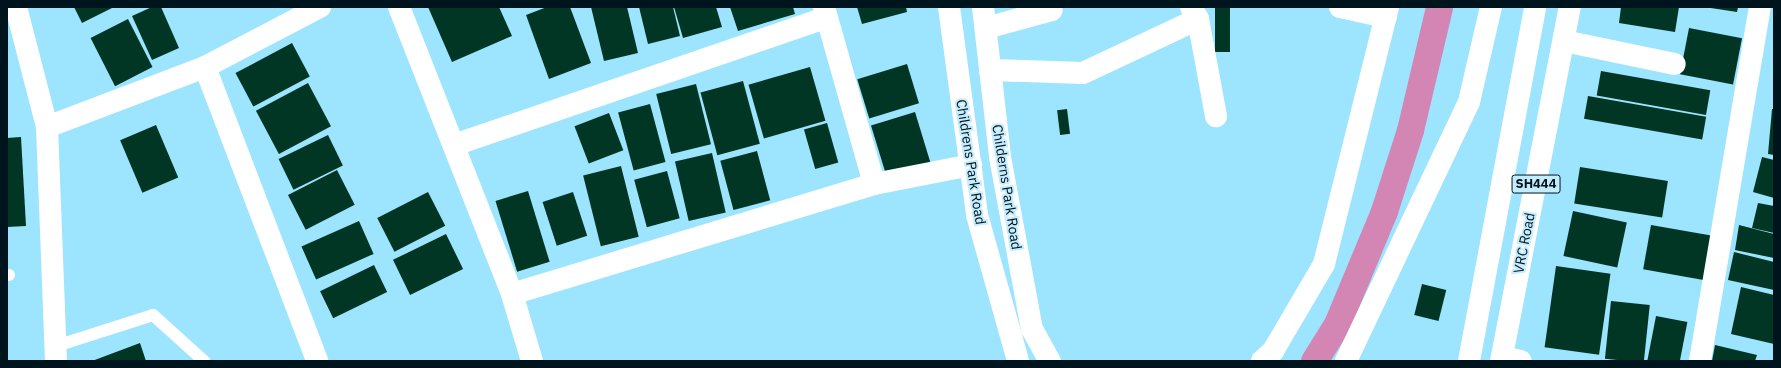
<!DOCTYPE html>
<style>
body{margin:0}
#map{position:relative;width:1781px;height:368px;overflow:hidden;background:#9de4ff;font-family:"IBM Plex Sans",sans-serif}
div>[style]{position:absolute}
.canal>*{height:27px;margin:-13.5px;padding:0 13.5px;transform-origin:13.5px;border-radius:13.5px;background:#d386b4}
.building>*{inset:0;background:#003623;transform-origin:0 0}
.service>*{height:12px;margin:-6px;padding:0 6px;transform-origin:6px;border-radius:6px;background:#fff}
.minor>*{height:22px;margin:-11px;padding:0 11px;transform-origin:11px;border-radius:11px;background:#fff}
.tertiary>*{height:22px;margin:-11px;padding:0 11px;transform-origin:11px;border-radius:11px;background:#fff}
.primary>*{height:22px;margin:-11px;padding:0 11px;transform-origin:11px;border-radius:11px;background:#fff}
span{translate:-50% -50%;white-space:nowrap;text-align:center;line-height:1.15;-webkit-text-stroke:4px #c4ecfd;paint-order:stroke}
.shield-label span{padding:1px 3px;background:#c4ecfd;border:1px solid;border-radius:3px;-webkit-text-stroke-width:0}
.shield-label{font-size:13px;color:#00141e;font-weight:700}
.street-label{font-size:14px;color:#00141e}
.frame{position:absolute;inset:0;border:8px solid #00141e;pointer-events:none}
</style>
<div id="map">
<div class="canal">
<div style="left:1314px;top:361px;width:44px;rotate:-58.1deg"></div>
<div style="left:1337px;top:324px;width:122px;rotate:-67.4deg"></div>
<div style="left:1384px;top:211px;width:85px;rotate:-72.2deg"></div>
<div style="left:1410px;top:130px;width:126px;rotate:-76.7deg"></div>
</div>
<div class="building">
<div style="clip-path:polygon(74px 7px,114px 7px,82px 23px)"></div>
<div style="clip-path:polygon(152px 7px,161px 7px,179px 48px,152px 60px,132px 16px)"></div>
<div style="clip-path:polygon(428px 7px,499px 7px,512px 36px,452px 62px)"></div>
<div style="clip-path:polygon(547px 7px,570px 7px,591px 63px,549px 79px,526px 15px)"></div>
<div style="clip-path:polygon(591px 7px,627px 7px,638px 53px,604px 61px)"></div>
<div style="clip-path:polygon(639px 7px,673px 7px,680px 36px,648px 44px)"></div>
<div style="clip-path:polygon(674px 7px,716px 7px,722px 27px,683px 38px)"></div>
<div style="clip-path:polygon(730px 7px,793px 7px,795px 14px,738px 31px)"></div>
<div style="clip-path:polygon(857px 7px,906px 7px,907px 12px,862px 24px)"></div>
<div style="clip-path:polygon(1621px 7px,1679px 7px,1675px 32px,1619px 23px)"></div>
<div style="clip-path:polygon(1704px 7px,1738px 7px,1737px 12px)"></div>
<div style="left:1215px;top:8px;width:15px;height:44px"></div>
<div style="left:128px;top:19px;width:54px;height:42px;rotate:63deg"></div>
<div style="left:1689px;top:28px;width:54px;height:47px;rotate:11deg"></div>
<div style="left:292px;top:43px;width:38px;height:64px;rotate:62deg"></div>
<div style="left:907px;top:64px;width:41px;height:52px;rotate:73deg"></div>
<div style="left:810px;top:67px;width:56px;height:64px;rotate:74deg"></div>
<div style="left:1601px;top:71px;width:111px;height:25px;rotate:10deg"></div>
<div style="left:743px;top:81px;width:65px;height:44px;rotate:75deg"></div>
<div style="left:308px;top:83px;width:49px;height:59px;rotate:62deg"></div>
<div style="left:696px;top:84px;width:62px;height:41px;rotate:76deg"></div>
<div style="left:1588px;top:96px;width:120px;height:23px;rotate:10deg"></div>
<div style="left:650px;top:104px;width:60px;height:33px;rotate:75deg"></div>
<div style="left:1067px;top:109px;width:25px;height:10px;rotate:83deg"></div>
<div style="clip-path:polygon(1772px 109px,1774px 109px,1774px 155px,1768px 154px)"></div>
<div style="left:915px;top:112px;width:53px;height:46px;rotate:73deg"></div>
<div style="left:609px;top:113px;width:40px;height:37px;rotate:69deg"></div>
<div style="left:827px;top:123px;width:41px;height:24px;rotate:74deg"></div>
<div style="left:156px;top:125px;width:57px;height:39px;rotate:67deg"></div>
<div style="left:328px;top:135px;width:34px;height:55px;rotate:64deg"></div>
<div style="clip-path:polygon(21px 137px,26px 226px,7px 227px,7px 138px)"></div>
<div style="left:757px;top:151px;width:51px;height:38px;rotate:75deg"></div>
<div style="left:712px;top:153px;width:61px;height:38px;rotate:77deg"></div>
<div style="clip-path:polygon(1762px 157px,1774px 160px,1774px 198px,1753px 192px)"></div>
<div style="left:621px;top:166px;width:73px;height:39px;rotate:76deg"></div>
<div style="left:1580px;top:167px;width:89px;height:37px;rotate:9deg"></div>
<div style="left:337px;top:170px;width:39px;height:55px;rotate:63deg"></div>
<div style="left:667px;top:171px;width:49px;height:34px;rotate:75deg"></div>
<div style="left:528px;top:191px;width:74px;height:34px;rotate:73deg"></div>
<div style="left:428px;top:192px;width:38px;height:57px;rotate:63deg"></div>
<div style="left:573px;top:192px;width:46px;height:32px;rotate:72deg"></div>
<div style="clip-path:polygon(1758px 203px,1774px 206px,1774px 233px,1752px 228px)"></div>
<div style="left:1573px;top:211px;width:55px;height:46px;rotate:12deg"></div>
<div style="left:359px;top:221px;width:36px;height:63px;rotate:66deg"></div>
<div style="left:1651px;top:225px;width:64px;height:45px;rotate:10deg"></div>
<div style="clip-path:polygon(1739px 225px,1774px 234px,1774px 258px,1735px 250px)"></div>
<div style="left:446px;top:234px;width:39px;height:59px;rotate:64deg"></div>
<div style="clip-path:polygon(1734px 252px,1774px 262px,1774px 290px,1728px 280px)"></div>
<div style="left:374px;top:265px;width:30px;height:60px;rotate:64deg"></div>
<div style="left:1556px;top:266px;width:55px;height:82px;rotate:8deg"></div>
<div style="left:1422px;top:284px;width:25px;height:32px;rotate:14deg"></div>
<div style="clip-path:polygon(1741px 287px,1774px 295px,1774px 344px,1731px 334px)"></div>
<div style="left:1611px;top:301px;width:39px;height:58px;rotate:6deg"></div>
<div style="left:1656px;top:316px;width:32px;height:46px;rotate:11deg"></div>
<div style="clip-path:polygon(140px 343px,146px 361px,92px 361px)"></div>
<div style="clip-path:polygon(1715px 345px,1757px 355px,1755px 361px,1712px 361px)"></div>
</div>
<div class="service">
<div style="left:7px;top:275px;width:2px"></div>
<div style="left:56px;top:346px;width:102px;rotate:-17.7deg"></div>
<div style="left:153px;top:315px;width:69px;rotate:42deg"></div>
</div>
<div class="minor">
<div style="left:16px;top:7px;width:124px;rotate:75.5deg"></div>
<div style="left:47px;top:127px;width:234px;rotate:87.8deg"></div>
<div style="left:399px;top:7px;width:308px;rotate:68.5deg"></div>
<div style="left:512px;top:294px;width:70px;rotate:73.4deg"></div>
<div style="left:824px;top:7px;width:184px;rotate:74.2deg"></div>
<div style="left:1191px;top:7px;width:14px;rotate:60deg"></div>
<div style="left:1198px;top:19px;width:99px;rotate:79.5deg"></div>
<div style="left:1340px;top:7px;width:47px;rotate:12.3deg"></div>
<div style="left:986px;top:28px;width:68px;rotate:-15.3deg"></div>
<div style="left:1564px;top:41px;width:113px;rotate:11.7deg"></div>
<div style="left:205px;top:67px;width:315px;rotate:69.1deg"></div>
<div style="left:990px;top:70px;width:93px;rotate:1.8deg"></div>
<div style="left:1083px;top:73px;width:127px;rotate:-25.2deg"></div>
<div style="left:47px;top:127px;width:169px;rotate:-20.8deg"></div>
<div style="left:205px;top:67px;width:130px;rotate:-27.6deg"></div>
<div style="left:454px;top:145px;width:394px;rotate:-18.9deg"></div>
<div style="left:512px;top:294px;width:378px;rotate:-16.9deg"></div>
<div style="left:874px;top:184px;width:99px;rotate:-11.1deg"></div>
<div style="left:1502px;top:357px;width:19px;rotate:12deg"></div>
<div style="left:1262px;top:361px;width:15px;rotate:-42deg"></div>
<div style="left:1273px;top:351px;width:101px;rotate:-59.6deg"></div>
<div style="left:1324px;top:264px;width:265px;rotate:-76deg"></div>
<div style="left:1346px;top:361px;width:287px;rotate:-64.6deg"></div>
<div style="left:1469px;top:102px;width:98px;rotate:-77deg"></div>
<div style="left:1700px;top:361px;width:359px;rotate:-80.4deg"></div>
</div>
<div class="tertiary">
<div style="left:949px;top:7px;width:210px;rotate:82.3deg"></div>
<div style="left:977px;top:215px;width:152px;rotate:74.3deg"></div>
<div style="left:983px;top:7px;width:151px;rotate:83.5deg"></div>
<div style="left:1000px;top:157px;width:175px;rotate:79.5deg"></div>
<div style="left:1032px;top:329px;width:37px;rotate:61deg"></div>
</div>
<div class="primary">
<div style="left:1469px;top:361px;width:360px;rotate:-79.4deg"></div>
<div style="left:1501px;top:361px;width:361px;rotate:-79deg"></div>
</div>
<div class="shield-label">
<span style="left:1536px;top:184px">SH444</span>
</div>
<div class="street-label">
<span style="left:971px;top:162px;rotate:81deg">Childrens Park Road</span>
<span style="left:1007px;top:187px;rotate:81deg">Childerns Park Road</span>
<span style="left:1524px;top:243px;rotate:-79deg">VRC Road</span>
</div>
<div class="frame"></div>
</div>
